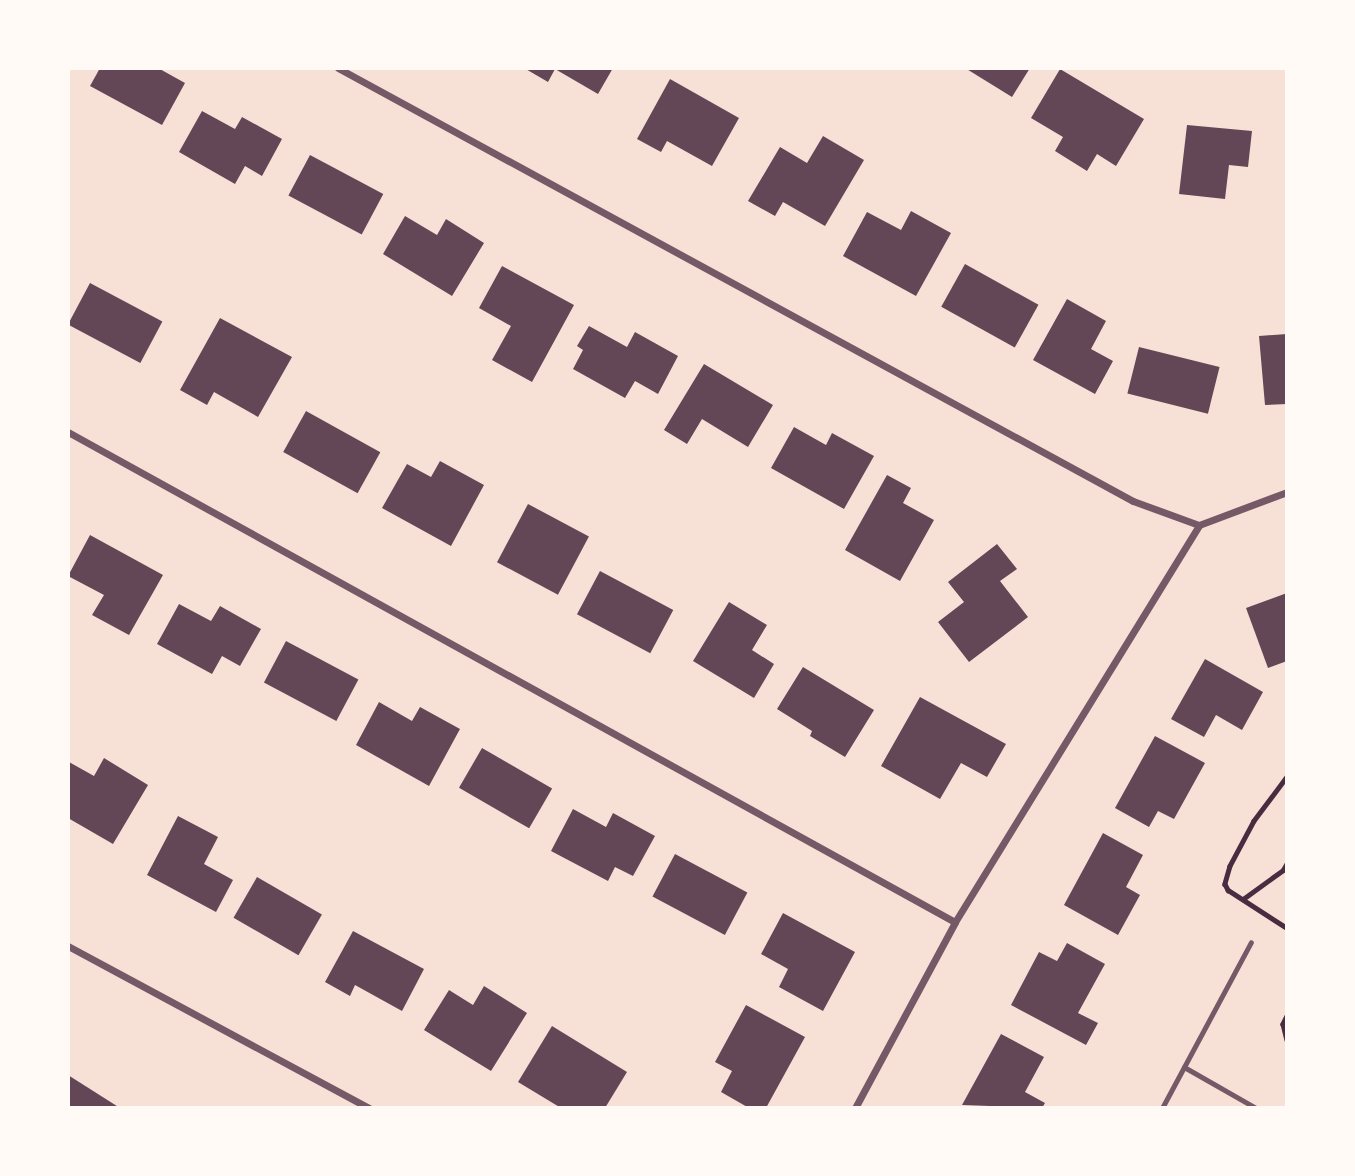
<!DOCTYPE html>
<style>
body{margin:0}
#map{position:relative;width:1355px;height:1176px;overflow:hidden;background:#f7e1d7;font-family:"DejaVu Sans",sans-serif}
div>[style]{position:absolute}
.building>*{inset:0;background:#644757;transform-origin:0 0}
.path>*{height:4.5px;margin:-2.25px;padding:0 2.25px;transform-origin:2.25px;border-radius:2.25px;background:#4a2c40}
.service>*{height:5px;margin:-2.5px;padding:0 2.5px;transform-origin:2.5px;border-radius:2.5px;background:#755966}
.minor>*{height:7px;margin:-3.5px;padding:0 3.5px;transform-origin:3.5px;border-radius:3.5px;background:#755966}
span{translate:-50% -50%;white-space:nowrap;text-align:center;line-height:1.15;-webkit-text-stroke:5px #fffaf5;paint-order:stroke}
.frame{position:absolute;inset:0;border:70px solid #fffaf5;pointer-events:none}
</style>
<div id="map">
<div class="building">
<div style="clip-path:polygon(100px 68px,158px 68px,185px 83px,162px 125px,90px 86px)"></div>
<div style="clip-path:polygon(524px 68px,613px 68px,598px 94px,555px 69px,548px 82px)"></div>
<div style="clip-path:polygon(965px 68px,1030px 68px,1012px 97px)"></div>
<div style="clip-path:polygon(1060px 69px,1144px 119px,1116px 166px,1097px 154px,1087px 171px,1055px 151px,1063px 137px,1031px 118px)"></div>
<div style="clip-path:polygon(670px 79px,739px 118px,712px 166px,667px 141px,661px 152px,637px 139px)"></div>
<div style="clip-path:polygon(202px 111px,235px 129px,242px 117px,282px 139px,262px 176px,245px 166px,235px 184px,179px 152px)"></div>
<div style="clip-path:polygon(1187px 125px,1252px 131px,1248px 167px,1229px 165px,1225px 199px,1179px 194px)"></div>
<div style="clip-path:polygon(823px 136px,864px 160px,825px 226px,783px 202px,775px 216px,748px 201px,780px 147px,807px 163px)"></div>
<div style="left:310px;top:155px;width:83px;height:46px;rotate:28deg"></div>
<div style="clip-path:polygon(911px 211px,951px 233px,916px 296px,843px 256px,867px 212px,901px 230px)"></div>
<div style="clip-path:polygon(405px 216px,437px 235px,446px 219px,484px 243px,452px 296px,383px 254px)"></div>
<div style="left:965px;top:264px;width:84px;height:49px;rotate:29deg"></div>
<div style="clip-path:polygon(502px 266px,574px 305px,532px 382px,492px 360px,511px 326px,479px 308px)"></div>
<div style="left:90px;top:283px;width:82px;height:47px;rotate:28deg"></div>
<div style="clip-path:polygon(1067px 299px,1106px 321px,1091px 349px,1113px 361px,1095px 394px,1033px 360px)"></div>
<div style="clip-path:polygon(220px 318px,292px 357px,258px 417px,214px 392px,207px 405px,180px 390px)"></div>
<div style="clip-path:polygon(589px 326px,627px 347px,635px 332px,678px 356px,658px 394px,635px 381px,625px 398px,573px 369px,583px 350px,577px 346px)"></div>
<div style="clip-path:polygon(1287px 334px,1287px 404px,1265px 405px,1259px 336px)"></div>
<div style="left:1139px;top:347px;width:83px;height:48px;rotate:14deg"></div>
<div style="clip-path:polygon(704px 364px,773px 405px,748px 447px,702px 419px,687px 444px,664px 430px)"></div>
<div style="left:306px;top:411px;width:85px;height:47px;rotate:29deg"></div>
<div style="clip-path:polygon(794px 427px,826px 445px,832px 433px,874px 456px,844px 509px,771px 468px)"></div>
<div style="clip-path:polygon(440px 461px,484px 485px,451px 546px,382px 508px,407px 464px,431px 477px)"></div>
<div style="clip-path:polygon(887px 475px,911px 488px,903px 503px,934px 520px,900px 581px,845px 550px)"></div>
<div style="left:528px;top:504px;width:69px;height:66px;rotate:28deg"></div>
<div style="clip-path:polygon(90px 535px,163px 575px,129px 635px,92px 615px,104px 595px,68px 576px)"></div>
<div style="clip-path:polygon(997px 544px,1017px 569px,1000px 581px,1028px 617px,969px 662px,938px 622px,964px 602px,948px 582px)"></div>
<div style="left:600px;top:571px;width:83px;height:49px;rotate:28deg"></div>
<div style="clip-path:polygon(1287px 593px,1287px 661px,1268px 668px,1246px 608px)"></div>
<div style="clip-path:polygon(729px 602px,767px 625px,752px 650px,774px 664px,754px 698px,693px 661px)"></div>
<div style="clip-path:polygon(179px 604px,211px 621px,220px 606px,261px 629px,240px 666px,222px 656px,212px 674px,157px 644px)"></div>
<div style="left:286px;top:641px;width:82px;height:47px;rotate:28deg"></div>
<div style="clip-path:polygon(1205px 659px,1263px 692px,1242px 730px,1216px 715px,1204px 737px,1171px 719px)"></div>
<div style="clip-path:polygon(803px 667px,874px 710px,845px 757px,810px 736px,812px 731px,777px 709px)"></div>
<div style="clip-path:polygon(920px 697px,1006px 744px,987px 777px,961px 763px,940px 799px,881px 766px)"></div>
<div style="clip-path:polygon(379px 702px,412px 721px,420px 707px,460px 729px,429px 786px,356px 745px)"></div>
<div style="clip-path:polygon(1155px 736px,1205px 763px,1174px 819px,1158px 811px,1149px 827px,1115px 808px)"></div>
<div style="left:482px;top:748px;width:81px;height:46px;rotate:30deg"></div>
<div style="clip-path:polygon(104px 758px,148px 785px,113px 844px,68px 818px,69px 762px,94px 776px)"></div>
<div style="clip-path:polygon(573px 809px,606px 827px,613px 813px,655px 836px,633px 876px,615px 867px,608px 881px,551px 851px)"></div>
<div style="clip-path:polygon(178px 816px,218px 837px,204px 864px,233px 880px,216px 912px,147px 875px)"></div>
<div style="clip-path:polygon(1103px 833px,1143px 855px,1126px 887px,1140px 895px,1118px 935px,1064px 905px)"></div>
<div style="left:675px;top:854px;width:82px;height:48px;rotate:28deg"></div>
<div style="left:257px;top:877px;width:75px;height:47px;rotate:30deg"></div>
<div style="clip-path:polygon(783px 913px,855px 952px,823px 1011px,779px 987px,788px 969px,761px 954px)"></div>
<div style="clip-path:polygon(353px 931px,424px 969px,402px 1011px,355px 985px,350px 996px,325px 982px)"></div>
<div style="clip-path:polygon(1067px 943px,1105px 964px,1078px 1013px,1098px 1023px,1086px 1045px,1011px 1005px,1039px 952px,1057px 961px)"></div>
<div style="clip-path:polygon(484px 986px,527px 1013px,491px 1071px,424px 1030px,449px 990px,473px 1005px)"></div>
<div style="clip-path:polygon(746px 1005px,805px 1037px,766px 1108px,749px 1108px,721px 1092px,732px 1071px,715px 1062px)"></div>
<div style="clip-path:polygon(552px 1026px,627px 1072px,605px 1108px,561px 1108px,518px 1082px)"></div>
<div style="clip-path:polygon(1001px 1034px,1044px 1057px,1025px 1092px,1045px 1103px,1042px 1108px,962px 1105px)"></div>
<div style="clip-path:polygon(68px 1075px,120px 1108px,68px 1108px)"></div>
</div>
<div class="path">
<div style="left:1287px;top:777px;width:55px;rotate:126.9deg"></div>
<div style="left:1254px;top:821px;width:51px;rotate:118.1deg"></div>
<div style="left:1230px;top:866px;width:19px;rotate:106deg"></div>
<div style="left:1225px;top:884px;width:7px;rotate:63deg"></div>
<div style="left:1228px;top:890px;width:70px;rotate:32.8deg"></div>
<div style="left:1243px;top:899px;width:49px;rotate:-35.9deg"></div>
<div style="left:1283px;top:870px;width:8px;rotate:-60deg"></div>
<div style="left:1287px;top:1016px;width:9px;rotate:117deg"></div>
<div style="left:1283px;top:1024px;width:16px;rotate:76deg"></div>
</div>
<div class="service">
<div style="left:1184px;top:1067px;width:83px;rotate:29.7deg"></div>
<div style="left:1162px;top:1108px;width:188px;rotate:-61.8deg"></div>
</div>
<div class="minor">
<div style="left:338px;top:68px;width:905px;rotate:28.58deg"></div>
<div style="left:1133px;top:501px;width:70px;rotate:20deg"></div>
<div style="left:1199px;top:525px;width:94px;rotate:-20.6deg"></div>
<div style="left:68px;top:432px;width:1013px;rotate:28.92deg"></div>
<div style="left:68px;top:946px;width:342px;rotate:28.3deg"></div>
<div style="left:855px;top:1108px;width:211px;rotate:-61.7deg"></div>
<div style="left:955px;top:922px;width:466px;rotate:-58.4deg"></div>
</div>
<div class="frame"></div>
</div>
